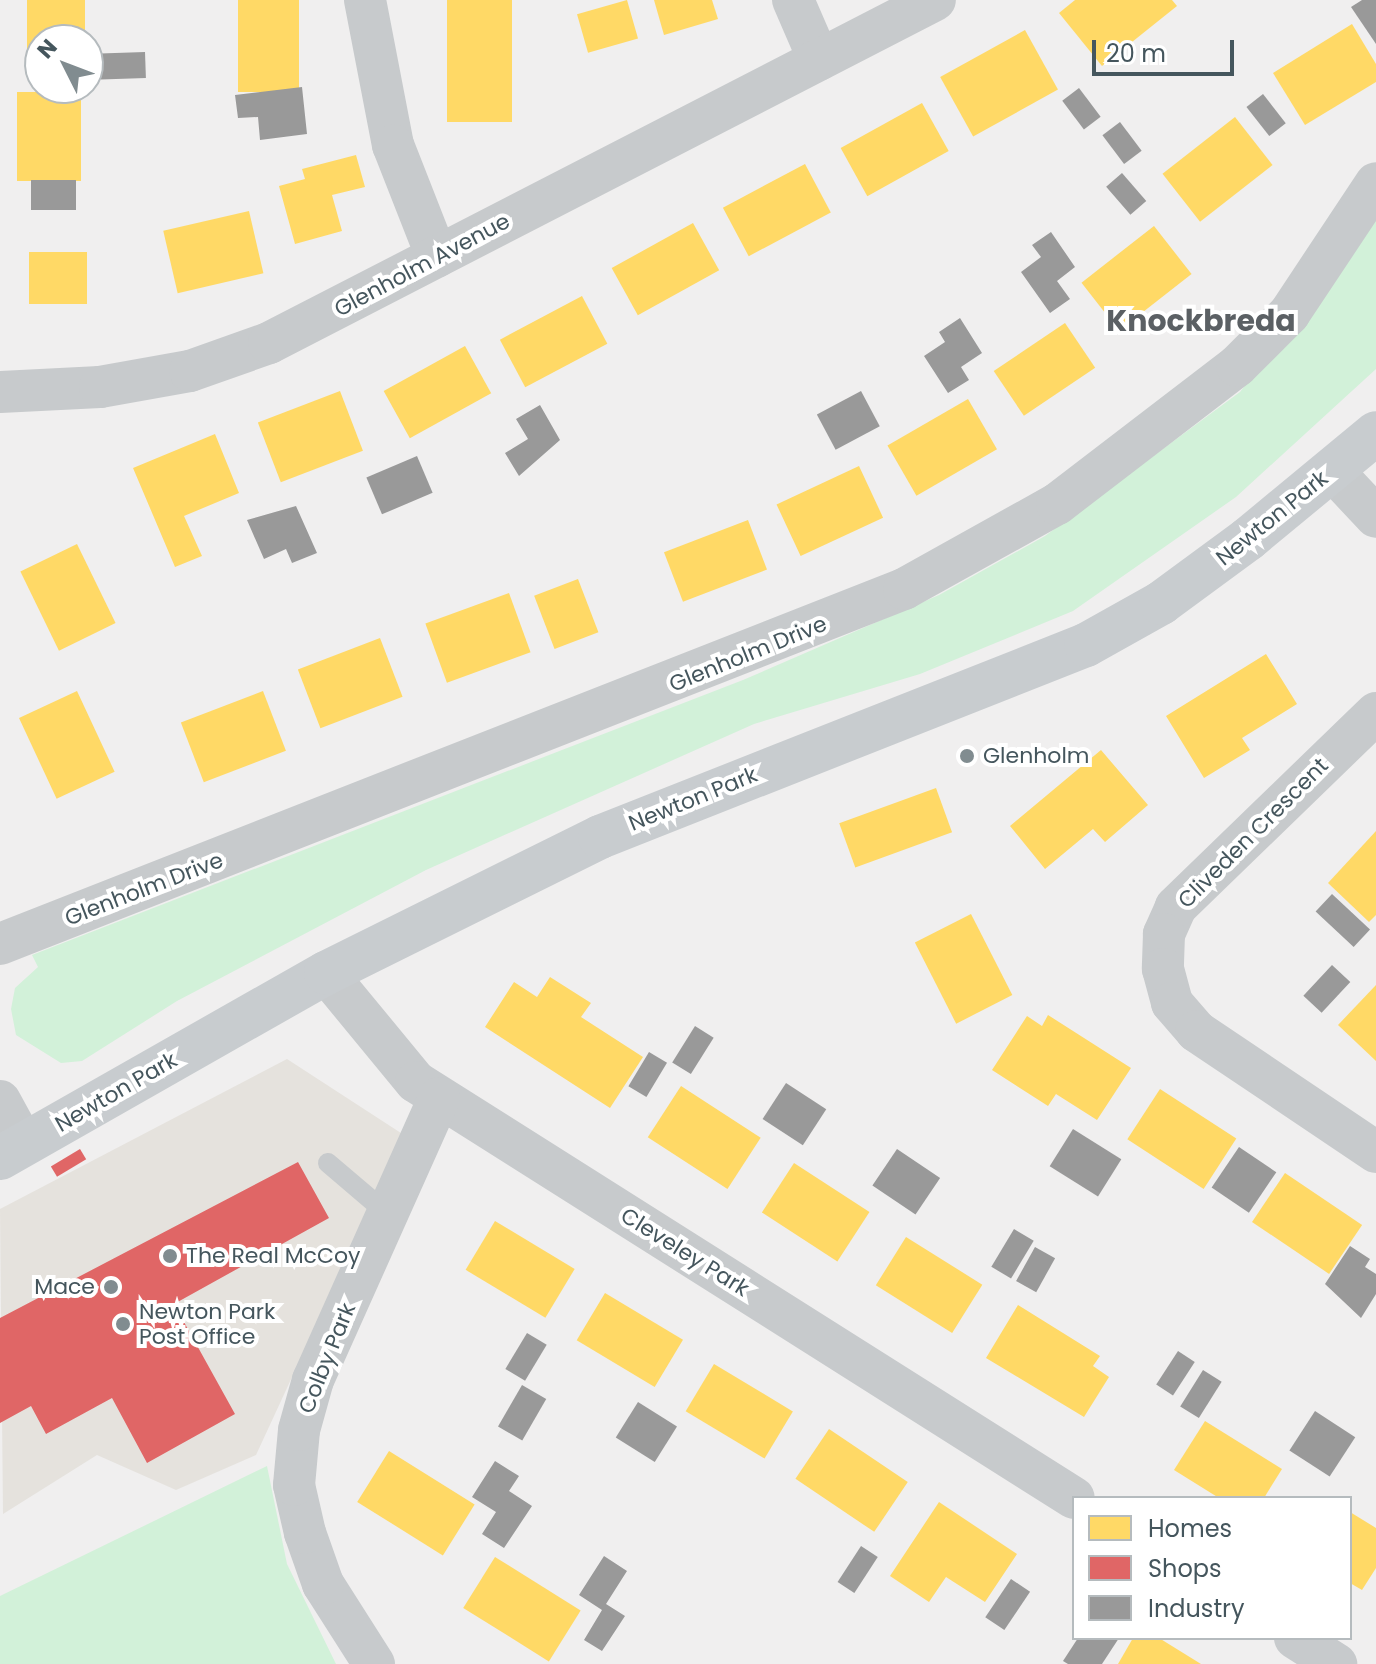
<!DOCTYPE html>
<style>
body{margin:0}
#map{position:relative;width:1376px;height:1664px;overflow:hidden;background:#f0efef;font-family:Poppins,sans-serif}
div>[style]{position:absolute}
.commercial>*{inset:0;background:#e5e2dd}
.green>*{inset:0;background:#d2f1d9}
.homes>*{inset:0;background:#ffd966;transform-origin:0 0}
.shops>*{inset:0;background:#e06666;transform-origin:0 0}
.industry>*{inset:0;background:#999;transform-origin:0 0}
.lane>*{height:20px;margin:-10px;padding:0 10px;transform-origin:10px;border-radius:10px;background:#c7cacc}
.street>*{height:42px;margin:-21px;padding:0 21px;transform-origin:21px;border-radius:21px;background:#c7cacc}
.secondary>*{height:44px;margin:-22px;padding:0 22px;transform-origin:22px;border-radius:22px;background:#c8cccf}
.dots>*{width:22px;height:22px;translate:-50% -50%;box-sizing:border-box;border:4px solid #fff;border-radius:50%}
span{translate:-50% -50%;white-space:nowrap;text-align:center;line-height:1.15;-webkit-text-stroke:8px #fff;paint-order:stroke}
.street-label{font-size:22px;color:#45565d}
.poi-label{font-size:22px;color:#45565d}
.left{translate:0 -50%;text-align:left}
.right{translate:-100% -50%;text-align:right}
.district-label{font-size:30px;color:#5b6064;font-weight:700}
.legend{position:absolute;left:1072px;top:1496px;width:280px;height:144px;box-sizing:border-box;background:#fff;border:2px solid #b5bbbe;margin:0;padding:10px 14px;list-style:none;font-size:24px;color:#45565d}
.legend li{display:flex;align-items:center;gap:16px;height:40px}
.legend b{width:40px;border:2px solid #b5bbbe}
.north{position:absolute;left:24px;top:24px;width:80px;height:80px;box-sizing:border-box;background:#fff;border:2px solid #b5bbbe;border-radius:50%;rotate:312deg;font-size:22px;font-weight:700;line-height:32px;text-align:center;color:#45565d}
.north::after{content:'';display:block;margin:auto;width:28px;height:36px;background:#818c90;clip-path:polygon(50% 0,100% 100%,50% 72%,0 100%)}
.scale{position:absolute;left:1092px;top:40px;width:142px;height:36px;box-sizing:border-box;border:4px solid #45565d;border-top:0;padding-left:10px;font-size:24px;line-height:28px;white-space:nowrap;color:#45565d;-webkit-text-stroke:6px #fff;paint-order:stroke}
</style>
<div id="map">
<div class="commercial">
<div style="clip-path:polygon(287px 1059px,404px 1135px,256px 1455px,176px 1490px,97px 1455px,3px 1514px,0 1209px)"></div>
</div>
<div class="green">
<div style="clip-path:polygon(1376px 219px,1376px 369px,1236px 497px,1073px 611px,920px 674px,754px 724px,426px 870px,177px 1001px,82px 1061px,61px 1063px,16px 1035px,11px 1009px,15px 988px,38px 967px,32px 955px,743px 680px,939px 595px,1045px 536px,1240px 392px)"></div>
<div style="clip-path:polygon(267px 1466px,287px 1564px,336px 1664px,0 1664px,0 1596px)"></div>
</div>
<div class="homes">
<div style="clip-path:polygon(27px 0,85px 0,85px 40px,40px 40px,40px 60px,27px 60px)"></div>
<div style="left:238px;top:0;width:61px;height:92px"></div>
<div style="left:447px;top:0;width:65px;height:122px"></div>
<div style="left:627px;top:0;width:40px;height:52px;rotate:74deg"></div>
<div style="clip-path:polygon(654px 0,712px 0,718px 19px,664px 35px)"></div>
<div style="clip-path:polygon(1075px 0,1172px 0,1177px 6px,1102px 66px,1059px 13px)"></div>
<div style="clip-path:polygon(1352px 24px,1376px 64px,1376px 82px,1305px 125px,1273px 73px)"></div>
<div style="left:1025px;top:30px;width:68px;height:97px;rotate:61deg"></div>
<div style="left:17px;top:92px;width:64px;height:89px"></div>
<div style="left:922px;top:103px;width:55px;height:93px;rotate:61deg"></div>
<div style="left:1235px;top:117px;width:61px;height:92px;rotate:52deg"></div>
<div style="clip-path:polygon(356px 155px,365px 187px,332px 195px,342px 231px,295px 244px,279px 186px,305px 179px,302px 169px)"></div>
<div style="left:805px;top:164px;width:55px;height:93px;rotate:62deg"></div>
<div style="left:249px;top:211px;width:64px;height:88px;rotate:77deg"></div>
<div style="left:693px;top:223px;width:54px;height:93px;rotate:61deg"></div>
<div style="left:1154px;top:226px;width:61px;height:92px;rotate:52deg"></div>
<div style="left:29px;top:252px;width:58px;height:52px"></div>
<div style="left:582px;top:296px;width:54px;height:93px;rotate:62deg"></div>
<div style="left:1065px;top:323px;width:54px;height:86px;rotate:56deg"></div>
<div style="left:465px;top:346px;width:54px;height:93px;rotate:61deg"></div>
<div style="left:340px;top:391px;width:64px;height:88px;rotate:69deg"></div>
<div style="left:968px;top:399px;width:58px;height:93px;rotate:60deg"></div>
<div style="clip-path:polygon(215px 434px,239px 493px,184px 516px,202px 556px,175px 567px,133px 468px)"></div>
<div style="left:859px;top:466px;width:57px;height:91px;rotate:65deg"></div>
<div style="left:748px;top:520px;width:53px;height:90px;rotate:69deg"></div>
<div style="left:77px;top:544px;width:88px;height:63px;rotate:64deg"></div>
<div style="left:578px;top:579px;width:57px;height:47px;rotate:69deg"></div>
<div style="left:509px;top:593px;width:63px;height:89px;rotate:70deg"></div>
<div style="left:380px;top:638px;width:63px;height:88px;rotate:69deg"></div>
<div style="clip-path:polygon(1266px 654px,1297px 704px,1242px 738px,1250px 750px,1204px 778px,1166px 716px)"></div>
<div style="left:77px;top:691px;width:89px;height:64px;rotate:65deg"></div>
<div style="left:263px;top:691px;width:64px;height:88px;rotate:69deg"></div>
<div style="clip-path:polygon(1101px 750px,1148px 805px,1105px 842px,1093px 829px,1045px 869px,1010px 826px)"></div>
<div style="left:936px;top:788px;width:47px;height:103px;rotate:70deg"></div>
<div style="clip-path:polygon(1376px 831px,1376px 915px,1369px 922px,1328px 883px)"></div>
<div style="left:971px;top:914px;width:91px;height:63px;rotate:63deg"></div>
<div style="clip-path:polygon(550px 977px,591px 1003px,581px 1017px,643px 1057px,610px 1108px,485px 1027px,514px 982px,537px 997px)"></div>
<div style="clip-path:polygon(1376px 985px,1376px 1061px,1338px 1025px)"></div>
<div style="clip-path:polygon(1048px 1015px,1131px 1068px,1097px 1120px,1056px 1094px,1048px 1106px,992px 1070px,1027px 1016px,1042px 1026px)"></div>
<div style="left:681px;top:1086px;width:95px;height:61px;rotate:33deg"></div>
<div style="left:1160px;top:1089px;width:91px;height:60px;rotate:33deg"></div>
<div style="left:794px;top:1163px;width:90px;height:59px;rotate:33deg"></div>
<div style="left:1285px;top:1173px;width:93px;height:59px;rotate:34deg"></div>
<div style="left:495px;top:1221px;width:93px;height:57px;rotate:31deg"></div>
<div style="left:906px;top:1237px;width:90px;height:57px;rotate:32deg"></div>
<div style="left:605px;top:1293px;width:91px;height:55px;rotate:31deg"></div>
<div style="clip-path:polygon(1018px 1305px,1100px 1356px,1093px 1366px,1109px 1377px,1084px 1417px,986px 1358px)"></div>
<div style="left:714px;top:1364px;width:92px;height:55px;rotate:31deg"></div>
<div style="clip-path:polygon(1205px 1421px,1282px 1469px,1264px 1498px,1219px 1498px,1174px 1470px)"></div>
<div style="left:829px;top:1429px;width:95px;height:60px;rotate:34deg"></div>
<div style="left:389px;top:1451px;width:101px;height:60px;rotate:32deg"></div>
<div style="clip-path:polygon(939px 1502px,1017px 1554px,985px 1602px,946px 1577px,929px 1602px,890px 1576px)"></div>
<div style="clip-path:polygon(1350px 1512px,1376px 1528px,1376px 1568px,1362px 1590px,1350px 1583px)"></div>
<div style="left:495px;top:1557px;width:101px;height:60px;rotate:32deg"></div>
<div style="clip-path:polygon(1133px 1638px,1159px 1638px,1201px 1664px,1118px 1664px)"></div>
</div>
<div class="shops">
<div style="left:80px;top:1149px;width:12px;height:34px;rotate:59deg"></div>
<div style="clip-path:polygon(298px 1162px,329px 1218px,174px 1304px,235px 1414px,147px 1463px,112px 1398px,46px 1434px,31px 1406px,0 1423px,0 1318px)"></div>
</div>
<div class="industry">
<div style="clip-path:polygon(1362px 0,1376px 0,1376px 44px,1351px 7px)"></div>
<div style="left:145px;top:52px;width:26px;height:45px;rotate:88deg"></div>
<div style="clip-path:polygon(302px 87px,307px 134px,260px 140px,258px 117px,238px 118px,235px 95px)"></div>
<div style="left:1079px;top:88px;width:36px;height:21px;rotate:53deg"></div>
<div style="left:1263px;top:94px;width:37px;height:21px;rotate:52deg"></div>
<div style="left:1120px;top:122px;width:36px;height:22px;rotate:53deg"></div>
<div style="left:1122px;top:173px;width:37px;height:21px;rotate:49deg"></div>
<div style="left:76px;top:180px;width:30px;height:45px;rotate:90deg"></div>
<div style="clip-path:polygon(1051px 232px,1075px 267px,1057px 281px,1070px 299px,1050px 313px,1021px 272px,1041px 257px,1032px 245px)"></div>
<div style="clip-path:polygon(960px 318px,982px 353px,961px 367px,969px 380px,948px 393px,924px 356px,945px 342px,939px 332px)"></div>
<div style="left:861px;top:391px;width:40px;height:50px;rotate:62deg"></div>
<div style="clip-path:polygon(540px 405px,560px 440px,519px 476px,505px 453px,528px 439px,516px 419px)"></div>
<div style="left:417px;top:456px;width:40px;height:55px;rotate:67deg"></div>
<div style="clip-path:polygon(296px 506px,317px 553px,292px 563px,286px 549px,264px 559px,247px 520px)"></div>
<div style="left:1332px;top:894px;width:52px;height:24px;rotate:43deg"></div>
<div style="left:1332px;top:965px;width:25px;height:42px;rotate:43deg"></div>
<div style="left:695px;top:1026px;width:22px;height:43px;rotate:32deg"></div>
<div style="left:649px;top:1052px;width:21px;height:40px;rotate:31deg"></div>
<div style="left:786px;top:1083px;width:48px;height:43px;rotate:33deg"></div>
<div style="left:1073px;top:1129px;width:57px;height:44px;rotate:32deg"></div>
<div style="left:1239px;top:1147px;width:45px;height:49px;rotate:34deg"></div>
<div style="left:897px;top:1149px;width:52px;height:44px;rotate:34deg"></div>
<div style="left:1014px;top:1229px;width:23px;height:44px;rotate:31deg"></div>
<div style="clip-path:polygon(1350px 1246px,1370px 1259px,1365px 1267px,1376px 1274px,1376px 1294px,1361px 1318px,1325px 1284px)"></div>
<div style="left:1035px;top:1247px;width:23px;height:39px;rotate:29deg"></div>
<div style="left:527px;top:1333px;width:23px;height:42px;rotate:31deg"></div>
<div style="left:1178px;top:1351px;width:20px;height:40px;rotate:33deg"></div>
<div style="left:1203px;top:1370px;width:22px;height:43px;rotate:32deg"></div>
<div style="left:522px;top:1385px;width:28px;height:48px;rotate:30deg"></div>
<div style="left:638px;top:1402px;width:46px;height:42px;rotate:32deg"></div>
<div style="left:1315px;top:1411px;width:48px;height:47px;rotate:33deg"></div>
<div style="clip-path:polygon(495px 1461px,519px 1476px,509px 1491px,532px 1506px,504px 1548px,482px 1534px,496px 1512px,472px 1497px)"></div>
<div style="left:861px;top:1546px;width:20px;height:43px;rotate:33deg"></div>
<div style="clip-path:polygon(604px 1556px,627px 1571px,606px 1604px,625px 1616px,602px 1651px,584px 1640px,602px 1610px,579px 1595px)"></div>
<div style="left:1011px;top:1579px;width:23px;height:46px;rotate:34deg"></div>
<div style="clip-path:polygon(1078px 1638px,1119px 1638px,1102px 1664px,1068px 1664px,1063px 1661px)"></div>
</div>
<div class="lane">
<div style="left:328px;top:1163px;width:80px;rotate:40.4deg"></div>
</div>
<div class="street">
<div style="left:365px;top:0;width:148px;rotate:79.1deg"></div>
<div style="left:393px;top:145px;width:120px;rotate:68.6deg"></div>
<div style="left:793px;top:0;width:65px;rotate:66.6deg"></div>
<div style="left:0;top:392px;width:100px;rotate:-2.9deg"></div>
<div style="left:100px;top:387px;width:91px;rotate:-10.1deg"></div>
<div style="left:190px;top:371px;width:84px;rotate:-19.5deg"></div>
<div style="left:269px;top:343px;width:749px;rotate:-27.25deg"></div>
<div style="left:1332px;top:470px;width:64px;rotate:46.9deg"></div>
<div style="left:1376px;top:713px;width:279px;rotate:135.9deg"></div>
<div style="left:1176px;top:907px;width:30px;rotate:114deg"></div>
<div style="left:1164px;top:934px;width:35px;rotate:92deg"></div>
<div style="left:1163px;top:969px;width:35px;rotate:75deg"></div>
<div style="left:1172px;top:1003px;width:37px;rotate:49deg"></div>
<div style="left:1196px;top:1031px;width:217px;rotate:33.9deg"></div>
<div style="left:0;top:944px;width:971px;rotate:-21.44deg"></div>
<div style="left:904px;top:589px;width:175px;rotate:-29.1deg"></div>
<div style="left:1057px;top:504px;width:227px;rotate:-37.5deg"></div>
<div style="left:1237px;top:366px;width:74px;rotate:-45deg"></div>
<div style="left:1289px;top:314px;width:157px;rotate:-56.4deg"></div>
<div style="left:326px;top:973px;width:141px;rotate:50.5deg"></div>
<div style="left:416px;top:1082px;width:778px;rotate:32.3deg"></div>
<div style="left:0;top:1101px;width:50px;rotate:61.4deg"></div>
<div style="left:1295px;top:1638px;width:49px;rotate:32.4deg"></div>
<div style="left:374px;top:1664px;width:95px;rotate:-122.5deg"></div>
<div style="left:323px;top:1584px;width:54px;rotate:-109.4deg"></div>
<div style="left:305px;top:1533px;width:49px;rotate:-102.9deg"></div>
<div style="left:294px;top:1485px;width:55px;rotate:-84.8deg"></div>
<div style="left:299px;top:1430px;width:52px;rotate:-74.4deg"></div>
<div style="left:313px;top:1380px;width:309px;rotate:-65.9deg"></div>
</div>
<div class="secondary">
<div style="left:0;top:1158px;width:375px;rotate:-29.6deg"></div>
<div style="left:326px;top:973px;width:306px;rotate:-26.4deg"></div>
<div style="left:600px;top:837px;width:523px;rotate:-21.56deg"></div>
<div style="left:1086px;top:645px;width:86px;rotate:-29.2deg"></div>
<div style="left:1161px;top:603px;width:108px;rotate:-36.3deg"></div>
<div style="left:1248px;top:539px;width:166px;rotate:-39.6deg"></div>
</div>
<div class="dots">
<div style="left:967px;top:756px;background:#818c90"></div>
<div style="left:170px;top:1256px;background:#818c90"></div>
<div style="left:111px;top:1287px;background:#818c90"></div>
<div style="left:123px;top:1324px;background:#818c90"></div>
</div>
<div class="street-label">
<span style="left:422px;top:265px;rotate:-28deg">Glenholm Avenue</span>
<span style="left:1272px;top:518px;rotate:-39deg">Newton Park</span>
<span style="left:748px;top:654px;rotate:-22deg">Glenholm Drive</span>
<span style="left:693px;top:799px;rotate:-22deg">Newton Park</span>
<span style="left:1253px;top:833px;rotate:-45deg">Cliveden Crescent</span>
<span style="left:144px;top:889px;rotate:-21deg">Glenholm Drive</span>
<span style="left:116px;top:1092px;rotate:-30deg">Newton Park</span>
<span style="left:685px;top:1252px;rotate:32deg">Cleveley Park</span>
<span style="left:327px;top:1358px;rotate:-68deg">Colby Park</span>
</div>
<div class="poi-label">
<span class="left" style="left:983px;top:756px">Glenholm</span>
<span class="left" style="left:186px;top:1256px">The Real McCoy</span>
<span class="right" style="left:95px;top:1287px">Mace</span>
<span class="left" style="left:139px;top:1324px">Newton Park<br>Post Office</span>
</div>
<div class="district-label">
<span style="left:1201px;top:321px">Knockbreda</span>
</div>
<ul class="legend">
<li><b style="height:22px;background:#ffd966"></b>Homes</li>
<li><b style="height:22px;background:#e06666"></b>Shops</li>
<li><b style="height:22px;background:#999"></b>Industry</li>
</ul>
<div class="north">N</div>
<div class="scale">20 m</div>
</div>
